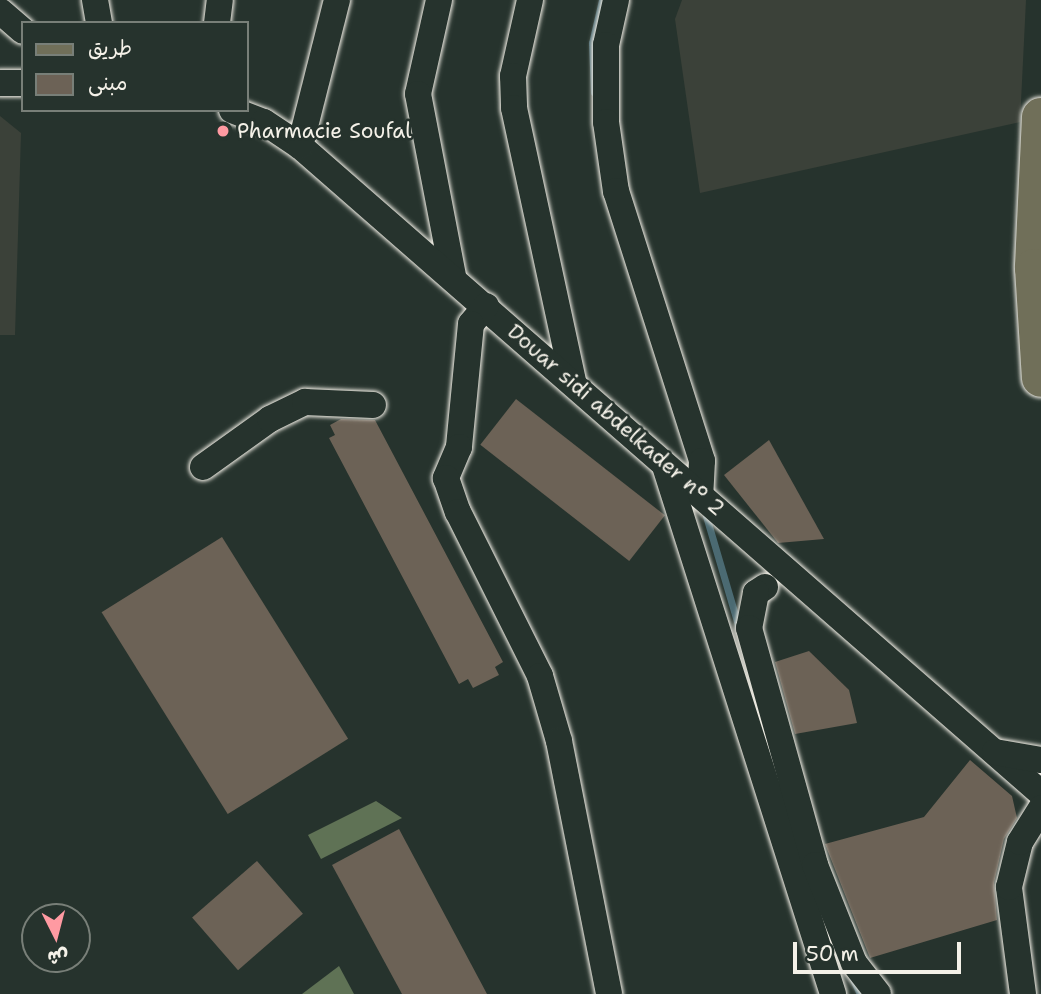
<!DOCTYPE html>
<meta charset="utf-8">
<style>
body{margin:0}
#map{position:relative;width:1041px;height:994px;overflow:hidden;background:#26332d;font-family:"Shantell Sans","Playpen Sans Arabic",sans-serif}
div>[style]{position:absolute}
.built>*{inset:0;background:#3b4139}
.green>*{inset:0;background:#5f7255}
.stream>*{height:7px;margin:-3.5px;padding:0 3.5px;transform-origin:3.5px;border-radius:3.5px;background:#4b6a72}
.building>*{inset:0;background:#6c6256;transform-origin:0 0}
.roads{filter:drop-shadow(0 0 2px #f4f1e8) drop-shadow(0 0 2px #f4f1e8)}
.street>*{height:26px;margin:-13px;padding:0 13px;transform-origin:13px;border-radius:13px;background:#26332d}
.primary>*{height:38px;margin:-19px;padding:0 19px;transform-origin:19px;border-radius:19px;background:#706f59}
.dots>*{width:19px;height:19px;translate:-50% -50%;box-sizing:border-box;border:4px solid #26332d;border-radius:50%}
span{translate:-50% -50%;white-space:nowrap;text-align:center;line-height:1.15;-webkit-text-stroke:5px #26332d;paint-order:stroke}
.poi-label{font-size:21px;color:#f4f1e8}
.left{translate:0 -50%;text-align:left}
.street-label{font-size:21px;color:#f4f1e8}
.legend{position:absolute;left:21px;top:21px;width:228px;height:91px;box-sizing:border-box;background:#26332d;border:2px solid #787f78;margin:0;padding:9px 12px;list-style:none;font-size:21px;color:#f4f1e8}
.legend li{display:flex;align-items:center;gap:14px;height:35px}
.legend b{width:35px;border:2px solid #787f78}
.north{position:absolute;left:21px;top:903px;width:70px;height:70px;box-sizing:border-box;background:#26332d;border:2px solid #787f78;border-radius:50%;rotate:174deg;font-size:19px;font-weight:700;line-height:28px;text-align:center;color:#f4f1e8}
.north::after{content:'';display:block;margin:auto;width:24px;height:32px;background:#ff9aa2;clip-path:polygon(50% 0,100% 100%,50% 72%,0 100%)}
.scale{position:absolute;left:793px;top:942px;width:168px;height:32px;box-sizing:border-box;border:4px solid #f4f1e8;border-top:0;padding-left:9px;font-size:21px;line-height:24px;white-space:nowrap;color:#f4f1e8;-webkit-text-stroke:5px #26332d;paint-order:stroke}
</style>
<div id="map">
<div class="built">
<div style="clip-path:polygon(682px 0,1026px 0,1020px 122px,700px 193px,675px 19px)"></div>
<div style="clip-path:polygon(0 116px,21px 133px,15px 335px,0 335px)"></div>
</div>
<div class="green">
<div style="clip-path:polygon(376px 801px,402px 818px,321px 859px,308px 835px)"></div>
<div style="clip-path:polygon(339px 966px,354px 994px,302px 994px)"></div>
</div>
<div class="stream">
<div style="left:594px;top:92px;width:49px;rotate:-92.3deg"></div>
<div style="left:592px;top:43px;width:44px;rotate:-76.9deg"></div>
<div style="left:706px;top:516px;width:117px;rotate:73.6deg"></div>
<div style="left:853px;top:979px;width:17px;rotate:65deg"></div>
</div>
<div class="building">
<div style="left:516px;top:399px;width:189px;height:58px;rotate:38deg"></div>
<div style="clip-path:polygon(341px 419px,375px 420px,503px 662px,495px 667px,499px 675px,473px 688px,468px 679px,459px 684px,329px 438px,335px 435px,330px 425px)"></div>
<div style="clip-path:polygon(769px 440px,824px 539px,778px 543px,724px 475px)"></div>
<div style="left:222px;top:537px;width:238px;height:142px;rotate:58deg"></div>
<div style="clip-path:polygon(809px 651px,849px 690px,857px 723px,795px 734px,775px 662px)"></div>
<div style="clip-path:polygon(970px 760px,1012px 796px,1017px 818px,1004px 839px,994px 883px,997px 920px,870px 958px,825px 844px,924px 817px)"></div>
<div style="clip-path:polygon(399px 829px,487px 994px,402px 994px,332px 865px)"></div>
<div style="left:257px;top:861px;width:70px;height:86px;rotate:49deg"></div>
</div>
<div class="roads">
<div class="street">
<div style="left:95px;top:0;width:23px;rotate:80deg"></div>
<div style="left:439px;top:0;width:96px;rotate:102.6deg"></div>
<div style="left:418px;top:94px;width:185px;rotate:79.1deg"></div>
<div style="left:530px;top:0;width:78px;rotate:102.6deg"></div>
<div style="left:513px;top:76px;width:32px;rotate:88deg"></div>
<div style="left:514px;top:108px;width:280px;rotate:77.8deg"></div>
<div style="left:616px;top:0;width:46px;rotate:102.5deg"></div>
<div style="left:606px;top:45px;width:77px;rotate:90deg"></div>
<div style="left:606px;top:122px;width:70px;rotate:81.8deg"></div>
<div style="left:616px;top:191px;width:283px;rotate:72.3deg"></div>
<div style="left:702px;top:461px;width:33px;rotate:93deg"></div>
<div style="left:0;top:11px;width:30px;rotate:41deg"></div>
<div style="left:217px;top:23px;width:23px;rotate:-83deg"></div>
<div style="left:0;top:83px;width:23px"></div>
<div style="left:232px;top:110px;width:34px;rotate:21deg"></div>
<div style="left:264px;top:122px;width:43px;rotate:33.7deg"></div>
<div style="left:300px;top:146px;width:984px;rotate:41.13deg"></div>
<div style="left:300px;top:146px;width:151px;rotate:-75.8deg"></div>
<div style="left:486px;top:306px;width:23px;rotate:130deg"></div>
<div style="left:471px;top:324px;width:124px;rotate:95.6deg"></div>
<div style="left:459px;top:447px;width:34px;rotate:113deg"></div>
<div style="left:446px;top:478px;width:36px;rotate:71deg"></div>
<div style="left:458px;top:512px;width:183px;rotate:63.4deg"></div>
<div style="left:540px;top:676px;width:68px;rotate:73.7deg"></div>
<div style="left:559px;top:741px;width:258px;rotate:78.8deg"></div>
<div style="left:665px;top:466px;width:554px;rotate:72.35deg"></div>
<div style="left:203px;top:467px;width:82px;rotate:-35.6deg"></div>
<div style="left:270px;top:419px;width:39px;rotate:-26deg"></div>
<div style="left:305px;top:402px;width:68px;rotate:2.5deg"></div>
<div style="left:765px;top:587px;width:11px;rotate:146deg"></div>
<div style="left:756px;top:593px;width:36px;rotate:101deg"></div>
<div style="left:749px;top:628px;width:246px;rotate:74.4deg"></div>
<div style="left:815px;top:865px;width:105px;rotate:68.3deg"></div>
<div style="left:854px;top:963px;width:39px;rotate:52deg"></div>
<div style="left:995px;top:752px;width:47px;rotate:9.9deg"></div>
<div style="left:1023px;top:994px;width:108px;rotate:-97.5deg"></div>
<div style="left:1009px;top:887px;width:46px;rotate:-76.3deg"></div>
<div style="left:1020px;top:842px;width:40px;rotate:-58deg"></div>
</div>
<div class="primary">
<div style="left:1041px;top:117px;width:151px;rotate:92.7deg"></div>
<div style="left:1034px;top:268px;width:110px;rotate:86.4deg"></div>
</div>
</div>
<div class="dots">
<div style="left:223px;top:131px;background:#ff9aa2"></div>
</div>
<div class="poi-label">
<span class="left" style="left:237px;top:131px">Pharmacie Soufal</span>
</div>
<div class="street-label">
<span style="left:616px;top:420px;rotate:41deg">Douar sidi abdelkader n° 2</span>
</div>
<ul class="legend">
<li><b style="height:9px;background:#706f59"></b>طريق</li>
<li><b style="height:19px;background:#6c6256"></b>مبنى</li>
</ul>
<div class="north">ش</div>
<div class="scale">50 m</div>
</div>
